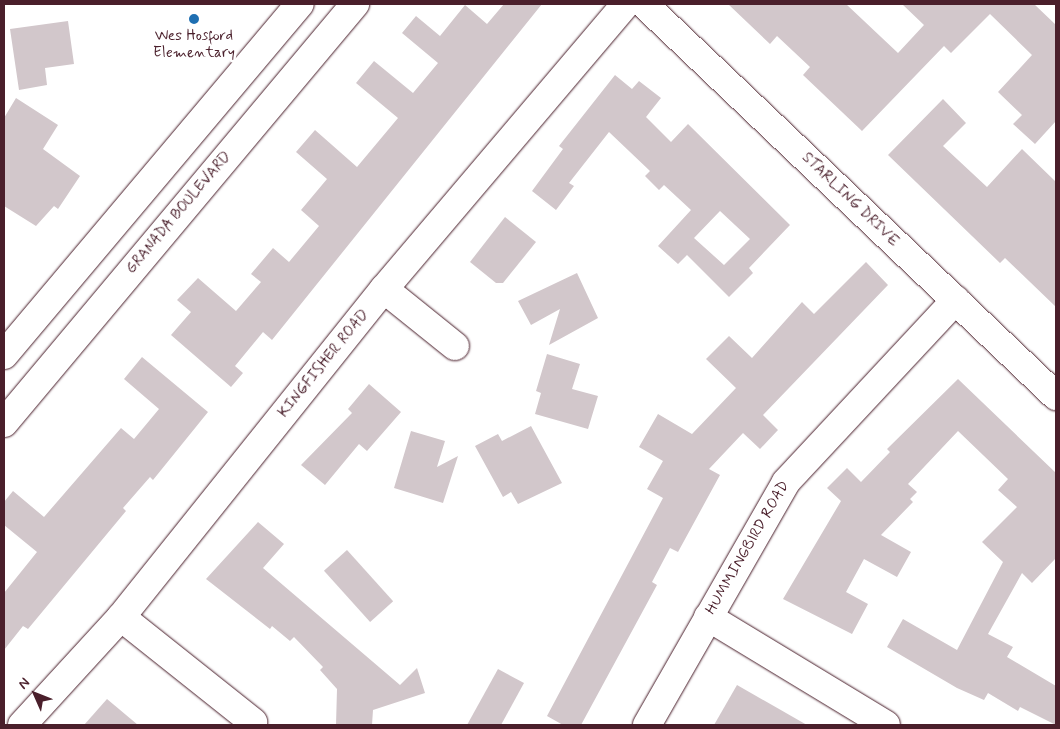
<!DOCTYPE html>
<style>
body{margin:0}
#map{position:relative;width:1060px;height:729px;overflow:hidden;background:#fff;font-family:Mynerve,sans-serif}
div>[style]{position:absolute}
.building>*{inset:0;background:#d2c7cb;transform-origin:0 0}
.roads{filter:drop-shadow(0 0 1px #4a1f2b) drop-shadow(0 0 1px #4a1f2b)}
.minor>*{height:28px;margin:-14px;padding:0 14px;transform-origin:14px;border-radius:14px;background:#fff}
.major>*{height:28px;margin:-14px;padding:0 14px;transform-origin:14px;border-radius:14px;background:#fff}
.dots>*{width:14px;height:14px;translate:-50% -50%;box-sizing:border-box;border:2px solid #fff;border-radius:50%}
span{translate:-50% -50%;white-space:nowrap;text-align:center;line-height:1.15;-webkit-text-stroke:5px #fff;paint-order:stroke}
.poi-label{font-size:15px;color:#4a1f2b}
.street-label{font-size:15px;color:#4a1f2b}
.frame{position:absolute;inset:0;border:5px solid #4a1f2b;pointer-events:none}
.north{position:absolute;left:10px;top:669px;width:50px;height:50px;-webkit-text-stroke:4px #fff;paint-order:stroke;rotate:314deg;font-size:14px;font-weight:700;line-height:20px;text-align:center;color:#4a1f2b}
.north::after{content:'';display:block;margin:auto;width:18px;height:22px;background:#4a1f2b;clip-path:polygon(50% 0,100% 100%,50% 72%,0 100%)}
</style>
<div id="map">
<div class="building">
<div style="clip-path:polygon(504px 4px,542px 4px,272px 340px,263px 332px,235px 366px,243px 373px,231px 387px,171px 335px,191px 312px,177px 300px,198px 278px,236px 311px,261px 282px,251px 274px,273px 248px,289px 262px,319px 226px,301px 210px,327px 179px,296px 152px,315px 130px,357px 167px,398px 118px,356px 83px,374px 61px,413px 93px,438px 63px,402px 33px,416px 16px,440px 36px,465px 5px,487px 24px)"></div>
<div style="clip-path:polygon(728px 4px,846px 4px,898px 53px,924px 25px,902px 4px,1034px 4px,1056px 25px,1056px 121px,1035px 144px,1013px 124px,1022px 115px,998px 92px,1032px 55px,990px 14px,951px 53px,944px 46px,862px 131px,803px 75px,810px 67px,777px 36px,770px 44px)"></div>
<div style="clip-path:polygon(68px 21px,74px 64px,45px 68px,47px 85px,19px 90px,10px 29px)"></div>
<div style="clip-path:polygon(evenodd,615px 75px,632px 89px,639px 81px,661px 98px,646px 117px,671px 142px,688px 124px,790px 225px,749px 268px,753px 273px,729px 297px,687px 255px,678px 264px,658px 246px,691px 210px,664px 185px,659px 190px,645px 176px,650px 171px,609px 132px,569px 183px,574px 186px,556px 210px,532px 191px,563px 149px,559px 146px,615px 75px,720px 211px,750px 239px,724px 265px,694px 238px,720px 211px)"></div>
<div style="clip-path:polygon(16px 98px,58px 125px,43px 149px,80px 176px,58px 209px,54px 206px,36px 226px,4px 206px,4px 118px)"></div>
<div style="clip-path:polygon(943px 99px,966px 123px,943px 146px,987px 187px,1022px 149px,1056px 182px,1056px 307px,1005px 258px,1000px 263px,888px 155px)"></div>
<div style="clip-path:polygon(505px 217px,536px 242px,503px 283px,496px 283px,470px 262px)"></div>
<div style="clip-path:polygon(866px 262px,888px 285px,763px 415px,778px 430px,760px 449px,743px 433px,709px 469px,720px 475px,678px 552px,670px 548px,652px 582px,657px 585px,581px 725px,563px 725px,547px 716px,663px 498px,647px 489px,663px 461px,639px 447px,658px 414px,692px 434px,736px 388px,706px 359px,729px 336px,752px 358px,802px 302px,814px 314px)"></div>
<div style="clip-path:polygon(577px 273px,598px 318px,549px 345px,560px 309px,531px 325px,518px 301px)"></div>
<div style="clip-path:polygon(547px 354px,580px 364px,572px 389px,598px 396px,588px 429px,535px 414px,541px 393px,536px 391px)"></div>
<div style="clip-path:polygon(142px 357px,208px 412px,153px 480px,150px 477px,123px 508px,126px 511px,28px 629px,23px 626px,4px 650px,4px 593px,37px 552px,4px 525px,4px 502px,13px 491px,44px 517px,121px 428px,134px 439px,159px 409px,124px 379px)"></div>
<div style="clip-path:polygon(958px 379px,1056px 473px,1056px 558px,1032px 583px,1022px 573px,988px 634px,1013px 647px,1007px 657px,1056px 686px,1056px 725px,1020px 707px,1018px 711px,988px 693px,984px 700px,957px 688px,887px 647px,903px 619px,957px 650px,1003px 562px,982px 542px,1017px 507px,998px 490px,1008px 479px,958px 431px,908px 484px,917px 492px,910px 499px,913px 502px,881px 535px,911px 552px,897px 577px,864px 559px,846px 592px,868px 604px,852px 634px,783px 599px,841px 501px,827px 488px,847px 468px,861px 482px,890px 452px,887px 449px)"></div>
<div style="clip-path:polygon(369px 384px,401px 412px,367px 451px,359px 444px,325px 485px,301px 465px,352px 413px,348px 409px)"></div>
<div style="clip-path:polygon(531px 426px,562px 483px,518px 504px,511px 492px,503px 497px,475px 446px,498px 434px,502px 441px)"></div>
<div style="clip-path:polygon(411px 431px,445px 441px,437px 467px,458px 456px,443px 503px,394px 488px)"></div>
<div style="clip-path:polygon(258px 522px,284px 544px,263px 568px,400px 685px,417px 668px,425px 693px,373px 710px,372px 725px,336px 725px,337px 689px,320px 670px,323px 667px,294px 637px,290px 641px,272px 626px,270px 629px,206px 579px)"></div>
<div style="left:347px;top:550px;width:69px;height:31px;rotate:48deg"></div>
<div style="clip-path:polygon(498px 669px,524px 683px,501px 725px,467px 725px)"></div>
<div style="clip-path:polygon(737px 685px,807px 725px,714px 725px)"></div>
<div style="clip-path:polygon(107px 699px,138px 725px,84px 725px)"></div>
</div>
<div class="roads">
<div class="minor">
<div style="left:644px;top:4px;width:569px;rotate:43.58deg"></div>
<div style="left:384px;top:289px;width:91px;rotate:38.8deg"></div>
<div style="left:121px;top:617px;width:169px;rotate:38.5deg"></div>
<div style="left:708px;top:617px;width:208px;rotate:31.2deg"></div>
<div style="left:22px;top:725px;width:147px;rotate:-47.5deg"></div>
<div style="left:121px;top:617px;width:420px;rotate:-51.3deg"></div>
<div style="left:384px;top:289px;width:374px;rotate:-49.7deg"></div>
<div style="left:647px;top:725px;width:280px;rotate:-60.2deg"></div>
<div style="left:786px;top:482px;width:249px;rotate:-47deg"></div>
</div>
<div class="major">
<div style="left:4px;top:355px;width:459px;rotate:-49.9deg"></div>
<div style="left:4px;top:423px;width:547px;rotate:-50.05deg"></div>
</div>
</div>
<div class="dots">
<div style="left:194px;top:19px;background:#1f6fb2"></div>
</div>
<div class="poi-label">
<span style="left:194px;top:45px">Wes Hosford<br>Elementary</span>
</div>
<div class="street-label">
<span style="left:850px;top:200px;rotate:44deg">STARLING DRIVE</span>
<span style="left:179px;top:213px;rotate:-50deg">GRANADA BOULEVARD</span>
<span style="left:324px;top:364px;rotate:-51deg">KINGFISHER ROAD</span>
<span style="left:748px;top:548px;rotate:-60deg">HUMMINGBIRD ROAD</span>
</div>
<div class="frame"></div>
<div class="north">N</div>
</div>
